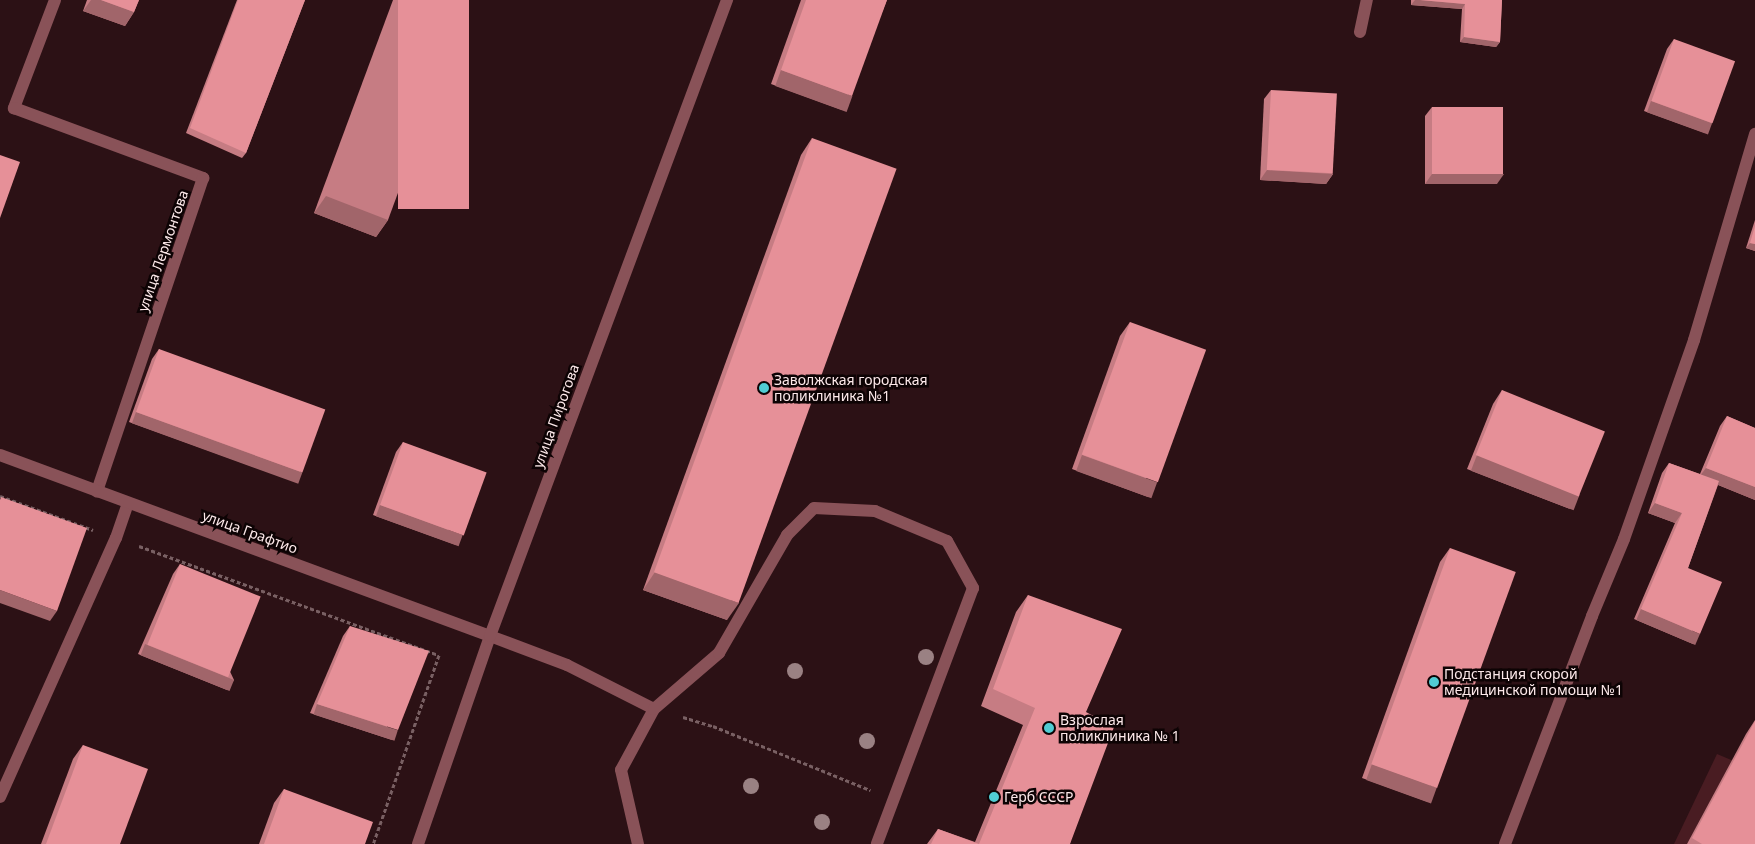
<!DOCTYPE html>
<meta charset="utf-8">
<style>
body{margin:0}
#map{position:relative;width:1755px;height:844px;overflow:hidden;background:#2c1115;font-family:"Noto Sans",sans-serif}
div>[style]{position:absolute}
.green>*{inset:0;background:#491c22}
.path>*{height:3px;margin-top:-1.5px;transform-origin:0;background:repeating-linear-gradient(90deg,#796063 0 4px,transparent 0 6.5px)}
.service>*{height:12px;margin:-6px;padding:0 6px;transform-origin:6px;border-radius:6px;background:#895258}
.minor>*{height:12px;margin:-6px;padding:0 6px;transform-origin:6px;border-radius:6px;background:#895258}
.tertiary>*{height:12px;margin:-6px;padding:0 6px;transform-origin:6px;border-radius:6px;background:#895258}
.trees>*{width:16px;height:16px;margin:-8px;border-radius:50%;background:#9a8183}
.wall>*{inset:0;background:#c67c83}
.shaded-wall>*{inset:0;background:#a1656a;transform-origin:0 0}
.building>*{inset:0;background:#e69098;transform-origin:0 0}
.dots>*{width:14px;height:14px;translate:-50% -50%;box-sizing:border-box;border:2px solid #0d0304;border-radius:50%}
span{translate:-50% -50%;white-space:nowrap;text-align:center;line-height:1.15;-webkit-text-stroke:5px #0d0304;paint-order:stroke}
.street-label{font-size:14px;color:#fde9ea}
.poi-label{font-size:14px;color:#fde9ea}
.left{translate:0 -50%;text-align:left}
</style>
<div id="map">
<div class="green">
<div style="clip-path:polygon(1717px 754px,1755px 770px,1755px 844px,1674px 844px)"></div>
</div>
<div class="path">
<div style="left:0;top:496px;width:99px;rotate:20.1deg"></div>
<div style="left:139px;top:546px;width:319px;rotate:20deg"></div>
<div style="left:439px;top:655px;width:200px;rotate:109.2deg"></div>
<div style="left:683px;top:717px;width:31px;rotate:17deg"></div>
<div style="left:713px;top:726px;width:170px;rotate:22.2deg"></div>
</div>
<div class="service">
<div style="left:490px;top:636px;width:82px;rotate:20.6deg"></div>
<div style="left:567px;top:665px;width:97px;rotate:26.8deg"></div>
<div style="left:654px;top:709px;width:69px;rotate:118.4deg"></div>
<div style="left:621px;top:770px;width:76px;rotate:77.1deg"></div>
<div style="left:654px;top:709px;width:86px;rotate:-40.7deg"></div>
<div style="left:719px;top:653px;width:136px;rotate:-60deg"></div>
<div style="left:787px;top:535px;width:38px;rotate:-45deg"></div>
<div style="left:814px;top:508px;width:61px;rotate:2.8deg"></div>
<div style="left:875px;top:511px;width:78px;rotate:22.6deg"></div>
<div style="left:947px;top:541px;width:54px;rotate:61deg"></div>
<div style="left:973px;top:588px;width:273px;rotate:110.6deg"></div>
<div style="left:0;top:797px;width:284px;rotate:-65.9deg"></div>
<div style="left:116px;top:538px;width:36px;rotate:-71deg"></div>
</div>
<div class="minor">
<div style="left:55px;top:0;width:116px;rotate:110.8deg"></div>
<div style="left:14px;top:108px;width:202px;rotate:20.3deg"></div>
<div style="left:203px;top:178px;width:331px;rotate:108.7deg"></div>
<div style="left:1360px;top:32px;width:33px;rotate:-78deg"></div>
<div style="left:0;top:455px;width:522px;rotate:20.27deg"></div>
<div style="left:1505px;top:844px;width:244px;rotate:-69.1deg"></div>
<div style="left:1592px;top:616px;width:83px;rotate:-67.4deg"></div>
<div style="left:1624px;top:539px;width:211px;rotate:-70.6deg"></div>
<div style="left:1694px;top:340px;width:215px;rotate:-73.5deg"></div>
</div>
<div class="tertiary">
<div style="left:418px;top:844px;width:220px;rotate:-70.9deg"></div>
<div style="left:490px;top:636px;width:679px;rotate:-69.56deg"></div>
</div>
<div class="trees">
<div style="left:926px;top:657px"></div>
<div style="left:795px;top:671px"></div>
<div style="left:867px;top:741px"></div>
<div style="left:751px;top:786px"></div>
<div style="left:822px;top:822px"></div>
</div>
<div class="wall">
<div style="clip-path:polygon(87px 0,139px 0,134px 12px,125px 26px,83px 11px)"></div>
<div style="clip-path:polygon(237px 0,305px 0,246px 153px,242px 158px,186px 133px)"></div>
<div style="clip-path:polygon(393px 0,469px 0,388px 220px,376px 237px,314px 213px)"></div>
<div style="clip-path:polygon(801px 0,887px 0,842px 110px,771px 84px)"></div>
<div style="clip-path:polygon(1411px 0,1502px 0,1500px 42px,1496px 47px,1460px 42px,1462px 9px,1411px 5px)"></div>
<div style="clip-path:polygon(1674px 39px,1712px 123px,1705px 133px,1644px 111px,1667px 49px)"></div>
<div style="clip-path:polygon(1271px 90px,1333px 174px,1326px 184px,1260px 180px,1264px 99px)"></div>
<div style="clip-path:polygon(1432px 107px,1497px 184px,1425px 184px,1425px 116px)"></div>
<div style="clip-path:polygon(812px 138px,727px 620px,643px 590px,801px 155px)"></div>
<div style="clip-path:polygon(1755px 220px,1755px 251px,1746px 248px)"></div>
<div style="clip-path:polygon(1130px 322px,1148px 497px,1072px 469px,1120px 336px)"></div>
<div style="clip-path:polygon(159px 349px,302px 473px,296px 482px,129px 422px,152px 359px)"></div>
<div style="clip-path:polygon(1502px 390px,1570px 509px,1467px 469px,1493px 404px)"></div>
<div style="clip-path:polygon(1727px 416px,1755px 428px,1755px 500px,1718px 485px,1688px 568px,1693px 644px,1634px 619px,1675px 523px,1648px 513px,1662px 473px,1669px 463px,1700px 474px,1720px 426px)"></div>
<div style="clip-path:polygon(403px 442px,456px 545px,373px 515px,396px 452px)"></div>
<div style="clip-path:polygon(1450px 548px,1428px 802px,1362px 778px,1440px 562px)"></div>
<div style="clip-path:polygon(180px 564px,234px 680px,227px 690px,138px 654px,173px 574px)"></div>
<div style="clip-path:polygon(1028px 595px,1086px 712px,1070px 844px,927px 844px,938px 829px,975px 842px,1023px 725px,981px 706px,1016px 612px)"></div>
<div style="clip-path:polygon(350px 626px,392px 740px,310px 713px,343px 636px)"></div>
<div style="clip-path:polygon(1755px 720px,1755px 844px,1687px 844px,1746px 734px)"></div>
<div style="clip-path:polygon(83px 745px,120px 844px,41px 844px,73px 759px)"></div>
<div style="clip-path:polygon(284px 789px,365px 844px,259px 844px,274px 803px)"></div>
</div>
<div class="shaded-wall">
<div style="clip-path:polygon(91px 0,101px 0,134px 12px,125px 26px,83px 11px)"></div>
<div style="clip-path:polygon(1415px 0,1420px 0,1465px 4px,1462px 9px,1411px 5px)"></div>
<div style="clip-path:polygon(1464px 37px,1500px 42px,1496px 47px,1460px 42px)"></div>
<div style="left:781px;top:70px;width:76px;height:17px;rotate:20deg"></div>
<div style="left:1651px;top:101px;width:65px;height:12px;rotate:20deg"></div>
<div style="clip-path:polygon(1267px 170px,1333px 174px,1326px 184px,1260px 180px)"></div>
<div style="clip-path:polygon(1432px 174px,1504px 174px,1497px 184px,1425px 184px)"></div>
<div style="clip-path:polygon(326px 196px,388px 220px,376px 237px,314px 213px)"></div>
<div style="clip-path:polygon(1750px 243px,1755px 244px,1755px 251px,1746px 248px)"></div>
<div style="left:136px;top:412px;width:177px;height:12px;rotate:20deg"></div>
<div style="left:1082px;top:455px;width:80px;height:17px;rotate:20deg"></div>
<div style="left:1477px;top:455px;width:110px;height:17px;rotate:21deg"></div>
<div style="clip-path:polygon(1706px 468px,1755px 487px,1755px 500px,1699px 477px)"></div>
<div style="clip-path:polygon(1655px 503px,1682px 513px,1675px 523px,1648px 513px)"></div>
<div style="left:380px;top:505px;width:88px;height:12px;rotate:20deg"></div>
<div style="clip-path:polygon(655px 572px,739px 603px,727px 620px,643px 590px)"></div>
<div style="clip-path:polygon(0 590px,57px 611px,50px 621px,0 603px)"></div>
<div style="left:1641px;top:609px;width:64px;height:12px;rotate:23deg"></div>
<div style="left:145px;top:644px;width:96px;height:12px;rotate:22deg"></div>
<div style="left:317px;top:704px;width:85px;height:11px;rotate:18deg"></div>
<div style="left:1372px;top:764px;width:69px;height:17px;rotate:20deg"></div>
</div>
<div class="building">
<div style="clip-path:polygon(101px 0,139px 0,134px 12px)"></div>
<div style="clip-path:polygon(238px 0,305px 0,246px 153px,190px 128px)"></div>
<div style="left:398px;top:0;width:71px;height:209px"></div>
<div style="clip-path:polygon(806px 0,887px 0,852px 96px,781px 70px)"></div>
<div style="clip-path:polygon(1420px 0,1502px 0,1500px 42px,1464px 37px,1465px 4px)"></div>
<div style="left:1674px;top:39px;width:65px;height:66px;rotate:20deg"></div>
<div style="left:1271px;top:90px;width:66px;height:80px;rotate:3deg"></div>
<div style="left:1432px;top:107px;width:71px;height:67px"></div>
<div style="left:812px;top:138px;width:90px;height:462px;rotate:20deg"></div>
<div style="clip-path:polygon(0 155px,20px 162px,0 218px)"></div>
<div style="clip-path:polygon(1755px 226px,1755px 244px,1750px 243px)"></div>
<div style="left:1130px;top:322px;width:81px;height:141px;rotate:20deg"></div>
<div style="left:159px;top:349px;width:177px;height:67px;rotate:20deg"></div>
<div style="left:1502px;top:390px;width:111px;height:70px;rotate:22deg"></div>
<div style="clip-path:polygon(1727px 416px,1755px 428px,1755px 487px,1706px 468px)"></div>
<div style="left:403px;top:442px;width:89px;height:67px;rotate:20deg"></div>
<div style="clip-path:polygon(1669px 463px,1719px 481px,1688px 568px,1722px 582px,1700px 634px,1641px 609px,1682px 513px,1655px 503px)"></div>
<div style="clip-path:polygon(1px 497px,87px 528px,57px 611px,0 590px,0 500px)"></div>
<div style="left:1450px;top:548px;width:70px;height:230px;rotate:20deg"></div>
<div style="left:180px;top:564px;width:87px;height:87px;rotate:22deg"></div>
<div style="clip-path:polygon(1028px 595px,1122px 629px,1086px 712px,1114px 727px,1070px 844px,931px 844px,938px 829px,979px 844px,1035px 708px,993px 689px)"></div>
<div style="clip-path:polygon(350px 626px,429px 651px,398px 730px,317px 704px)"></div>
<div style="clip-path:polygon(1755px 721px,1755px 844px,1702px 844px,1692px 838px)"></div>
<div style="clip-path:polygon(83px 745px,148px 769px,120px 844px,46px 844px)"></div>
<div style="clip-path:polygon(284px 789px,373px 822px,365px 844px,264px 844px)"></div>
</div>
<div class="dots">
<div style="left:764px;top:388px;background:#51ccd3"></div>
<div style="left:1434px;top:682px;background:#51ccd3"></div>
<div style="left:1049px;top:728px;background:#51ccd3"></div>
<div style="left:994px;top:797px;background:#51ccd3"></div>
</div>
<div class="street-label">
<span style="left:163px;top:251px;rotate:-71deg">улица Лермонтова</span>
<span style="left:556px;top:416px;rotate:-70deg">улица Пирогова</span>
<span style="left:250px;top:532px;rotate:20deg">улица Графтио</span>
</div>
<div class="poi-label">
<span class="left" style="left:774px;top:388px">Заволжская городская<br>поликлиника №1</span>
<span class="left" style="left:1444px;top:682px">Подстанция скорой<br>медицинской помощи №1</span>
<span class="left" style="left:1060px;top:728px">Взрослая<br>поликлиника № 1</span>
<span class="left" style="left:1004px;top:797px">Герб СССР</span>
</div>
</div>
